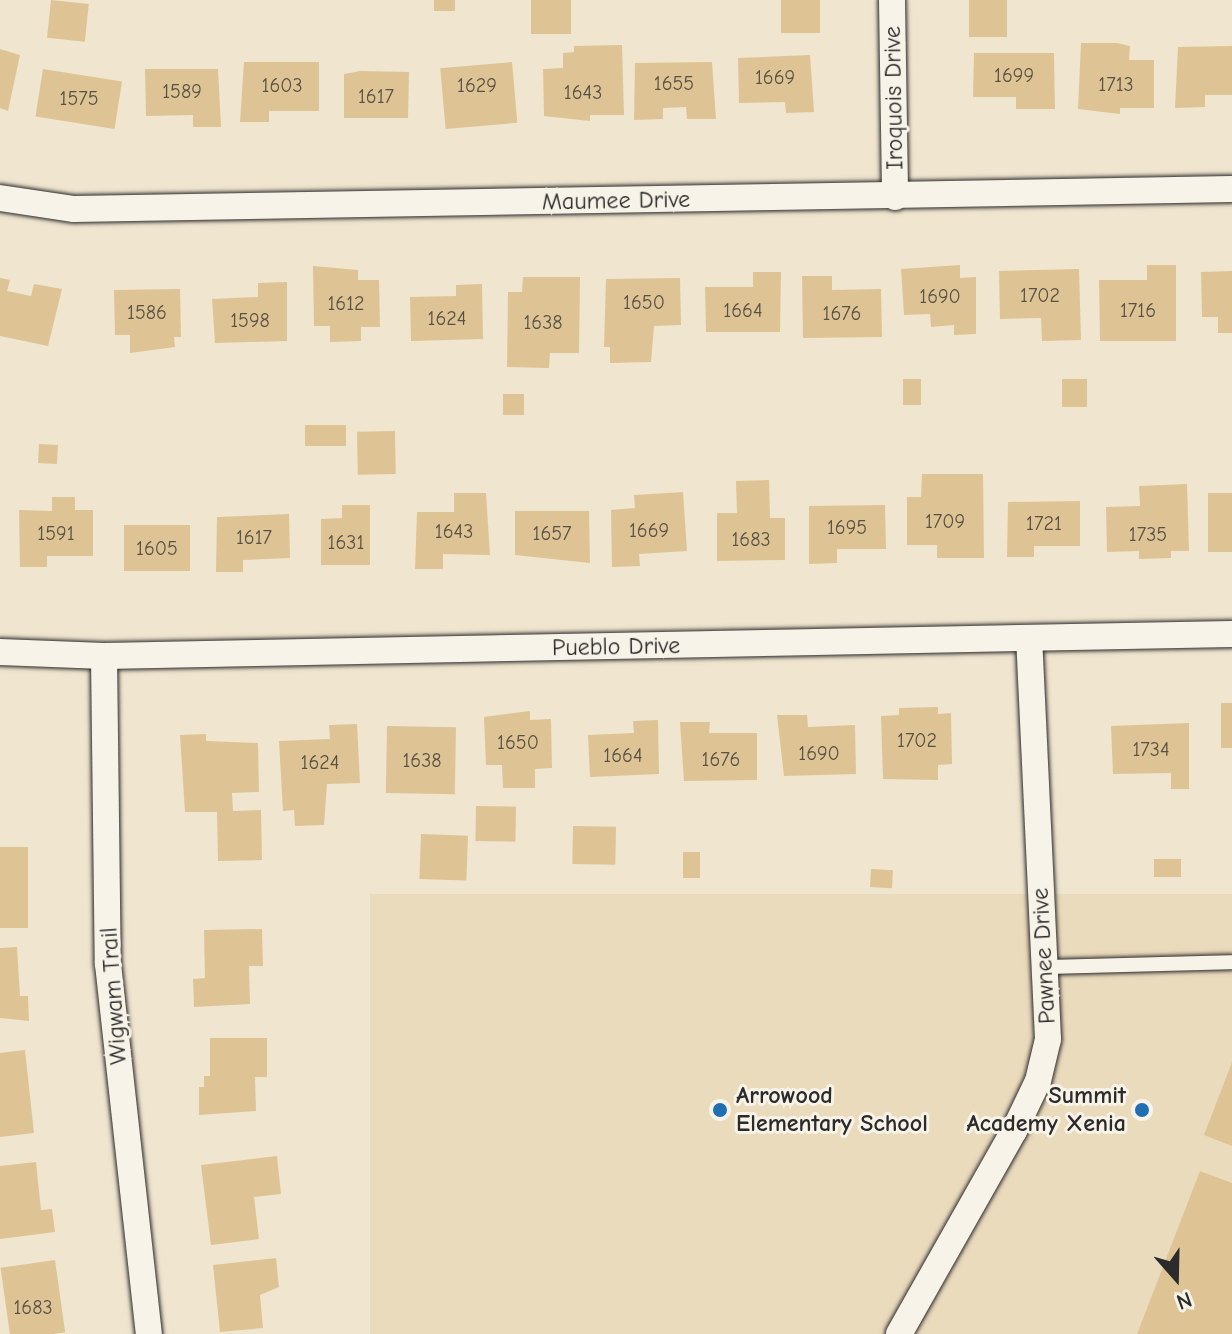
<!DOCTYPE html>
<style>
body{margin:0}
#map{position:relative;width:1232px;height:1334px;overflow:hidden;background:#f0e5cf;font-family:"Comic Neue",sans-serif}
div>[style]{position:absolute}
.built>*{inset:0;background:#ebdbbd;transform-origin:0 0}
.building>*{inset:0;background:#dec494;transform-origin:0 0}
.roads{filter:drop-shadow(0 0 2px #2b2b2b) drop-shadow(0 0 2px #2b2b2b)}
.lane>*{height:14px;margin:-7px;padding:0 7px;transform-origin:7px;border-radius:7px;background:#f7f3e8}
.street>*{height:26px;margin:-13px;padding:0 13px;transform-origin:13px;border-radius:13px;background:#f7f3e8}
.dots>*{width:22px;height:22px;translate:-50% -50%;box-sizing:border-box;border:4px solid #f7f3e8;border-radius:50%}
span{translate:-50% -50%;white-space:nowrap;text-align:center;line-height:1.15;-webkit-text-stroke:6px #f7f3e8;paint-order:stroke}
.number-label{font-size:20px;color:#585145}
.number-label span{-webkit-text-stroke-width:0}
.street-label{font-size:24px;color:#2b2b2b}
.poi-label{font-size:24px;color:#2b2b2b;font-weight:700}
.left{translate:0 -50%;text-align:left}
.right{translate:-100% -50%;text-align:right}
.north{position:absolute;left:1136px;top:1238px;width:80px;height:80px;-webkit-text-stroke:6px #f7f3e8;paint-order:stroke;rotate:160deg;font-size:22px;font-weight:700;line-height:32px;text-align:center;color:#2b2b2b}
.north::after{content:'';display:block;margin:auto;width:28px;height:36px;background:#2b2b2b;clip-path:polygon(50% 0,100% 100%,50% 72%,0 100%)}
</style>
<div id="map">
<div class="built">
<div style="left:1232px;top:894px;width:440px;height:862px;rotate:90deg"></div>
</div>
<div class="building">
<div style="left:51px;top:0;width:38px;height:38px;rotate:6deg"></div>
<div style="left:434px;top:0;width:21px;height:11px"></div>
<div style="left:531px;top:0;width:40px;height:34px"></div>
<div style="left:781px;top:0;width:39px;height:33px"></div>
<div style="left:969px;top:0;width:38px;height:37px"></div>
<div style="clip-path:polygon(1081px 43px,1117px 43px,1130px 46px,1129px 60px,1154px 60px,1154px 108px,1120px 108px,1120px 114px,1078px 109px)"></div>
<div style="clip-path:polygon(622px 45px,624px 115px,590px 115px,590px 121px,544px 116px,543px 69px,563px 68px,563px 53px,574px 52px,574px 46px)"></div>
<div style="clip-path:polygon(1232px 46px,1232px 95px,1205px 95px,1205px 107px,1175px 108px,1178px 47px)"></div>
<div style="clip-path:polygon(0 49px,20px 55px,8px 111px,0 108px)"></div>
<div style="clip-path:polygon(974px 53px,1054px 53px,1055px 109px,1016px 109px,1016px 97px,973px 97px)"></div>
<div style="clip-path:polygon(810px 55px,814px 112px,786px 113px,785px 102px,739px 103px,738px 58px)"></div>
<div style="clip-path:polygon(244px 62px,319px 62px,319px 111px,269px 111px,269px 122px,240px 122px)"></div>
<div style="left:512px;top:62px;width:61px;height:72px;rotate:85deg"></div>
<div style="clip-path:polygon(712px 62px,716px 119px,687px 119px,686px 107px,663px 108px,663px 119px,634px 120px,635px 63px)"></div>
<div style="left:43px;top:69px;width:80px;height:48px;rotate:9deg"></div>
<div style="clip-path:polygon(145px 69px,218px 69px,221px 127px,193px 127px,193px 115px,146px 116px)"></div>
<div style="clip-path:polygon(360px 71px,409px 72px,408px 118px,344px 118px,344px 74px)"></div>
<div style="clip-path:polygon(960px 265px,960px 278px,976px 277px,976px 334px,954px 335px,954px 325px,931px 327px,930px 314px,904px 315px,901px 269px)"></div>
<div style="clip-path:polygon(1147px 265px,1176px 265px,1176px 341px,1100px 341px,1099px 280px,1147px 280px)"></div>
<div style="clip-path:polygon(313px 266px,358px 270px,358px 280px,379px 280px,380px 327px,361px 327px,361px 341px,330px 342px,330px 326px,314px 326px)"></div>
<div style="clip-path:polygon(1079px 269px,1081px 340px,1042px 341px,1041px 318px,1000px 319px,999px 271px)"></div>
<div style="clip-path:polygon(1232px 271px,1232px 333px,1218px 333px,1218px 317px,1202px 317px,1201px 272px)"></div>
<div style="clip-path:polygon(753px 272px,781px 272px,780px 332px,706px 332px,705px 287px,753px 287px)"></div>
<div style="clip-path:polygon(802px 276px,832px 276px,832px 290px,881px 289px,882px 337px,803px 338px)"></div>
<div style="clip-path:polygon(523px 277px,580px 277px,579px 353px,550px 353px,549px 368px,507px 367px,508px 292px,522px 292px)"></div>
<div style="clip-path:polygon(0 278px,10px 280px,7px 291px,31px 296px,34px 284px,62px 289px,48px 346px,0 336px)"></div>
<div style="clip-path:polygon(680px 278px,681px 325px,654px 326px,651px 362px,610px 363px,610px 347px,604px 347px,606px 279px)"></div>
<div style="clip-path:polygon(287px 282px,287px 341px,215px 343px,212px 299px,258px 297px,258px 283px)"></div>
<div style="clip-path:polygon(482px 284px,483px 339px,411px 341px,410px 297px,456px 296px,456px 285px)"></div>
<div style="clip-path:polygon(180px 289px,181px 337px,174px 337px,175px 347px,130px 353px,130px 335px,115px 335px,114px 290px)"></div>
<div style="left:903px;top:379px;width:18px;height:26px"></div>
<div style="left:1062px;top:379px;width:25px;height:28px"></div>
<div style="left:503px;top:394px;width:21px;height:21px"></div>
<div style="left:346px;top:425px;width:21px;height:41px;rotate:90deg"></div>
<div style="left:395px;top:431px;width:43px;height:38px;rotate:89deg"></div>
<div style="left:39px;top:444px;width:19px;height:19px;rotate:3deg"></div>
<div style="clip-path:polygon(922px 474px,983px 474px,984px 558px,937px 558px,937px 545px,907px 545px,907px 497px,921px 497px)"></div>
<div style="clip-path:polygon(769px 480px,770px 518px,785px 518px,785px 560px,717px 561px,717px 513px,737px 513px,736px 481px)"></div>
<div style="clip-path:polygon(1187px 484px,1189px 551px,1171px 551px,1171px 558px,1139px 559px,1139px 551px,1107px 552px,1106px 507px,1140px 506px,1139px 486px)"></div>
<div style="clip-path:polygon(683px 492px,687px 551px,639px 554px,640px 566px,612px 567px,611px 510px,635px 508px,634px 495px)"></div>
<div style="clip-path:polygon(454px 493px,486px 493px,490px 555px,443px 554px,443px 569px,415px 569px,417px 512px,454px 512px)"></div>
<div style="left:1208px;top:493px;width:24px;height:59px"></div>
<div style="clip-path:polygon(52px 497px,75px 497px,75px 510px,93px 510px,93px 556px,47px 556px,47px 567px,20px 567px,19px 510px,52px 511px)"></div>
<div style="clip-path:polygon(1080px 501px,1080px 546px,1034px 546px,1034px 557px,1007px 557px,1008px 502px)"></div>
<div style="clip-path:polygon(342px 505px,370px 505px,370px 565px,321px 565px,321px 519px,342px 518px)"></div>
<div style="clip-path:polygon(885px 505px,886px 549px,837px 549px,837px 563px,809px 564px,809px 506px)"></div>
<div style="clip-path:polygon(515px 511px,589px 511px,590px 563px,515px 555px)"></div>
<div style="clip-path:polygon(289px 514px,290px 558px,243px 560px,243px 572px,216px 572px,217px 517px)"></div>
<div style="left:190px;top:525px;width:46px;height:66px;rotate:90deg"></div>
<div style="left:1232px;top:703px;width:45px;height:11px;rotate:90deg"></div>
<div style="clip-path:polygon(938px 707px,938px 714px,951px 713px,952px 764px,938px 765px,938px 780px,883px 779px,881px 716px,899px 715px,899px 708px)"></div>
<div style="clip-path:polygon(530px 711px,530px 720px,551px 719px,552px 768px,535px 769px,535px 788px,503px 788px,502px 765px,486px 765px,484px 717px)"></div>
<div style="clip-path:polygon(777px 715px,807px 715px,808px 727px,855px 725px,856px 774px,784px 776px)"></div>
<div style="clip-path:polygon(658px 720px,659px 774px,590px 777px,588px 735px,634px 733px,633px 721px)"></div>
<div style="clip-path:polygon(680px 722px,710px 722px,709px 733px,757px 733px,757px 780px,684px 781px)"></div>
<div style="clip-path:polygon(1189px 723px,1189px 789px,1171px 789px,1171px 773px,1113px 774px,1111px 726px)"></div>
<div style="clip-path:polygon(357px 724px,360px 783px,327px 784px,324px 825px,295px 826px,294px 810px,283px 811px,279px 741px,330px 739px,329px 725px)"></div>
<div style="left:387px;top:726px;width:69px;height:67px;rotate:1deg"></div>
<div style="clip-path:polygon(206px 734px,206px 741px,258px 743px,259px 792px,232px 793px,233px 811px,261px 810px,262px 860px,218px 861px,217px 812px,185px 812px,180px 735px)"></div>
<div style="left:476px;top:806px;width:40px;height:35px;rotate:1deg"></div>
<div style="left:573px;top:826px;width:43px;height:38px;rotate:1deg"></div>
<div style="left:421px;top:834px;width:47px;height:45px;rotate:2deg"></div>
<div style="left:0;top:847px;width:28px;height:81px"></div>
<div style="left:683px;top:852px;width:17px;height:26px"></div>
<div style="left:1181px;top:859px;width:18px;height:27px;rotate:90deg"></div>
<div style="left:871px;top:869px;width:22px;height:18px;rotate:3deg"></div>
<div style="clip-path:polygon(262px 929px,263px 966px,249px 966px,250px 1004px,194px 1007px,193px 979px,205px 978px,204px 930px)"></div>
<div style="clip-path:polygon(17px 947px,20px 996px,28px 996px,29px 1021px,0 1018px,0 948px)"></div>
<div style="clip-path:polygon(210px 1038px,267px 1038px,267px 1077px,255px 1077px,256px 1111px,199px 1115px,199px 1087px,204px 1087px,204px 1076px,210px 1076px)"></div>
<div style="clip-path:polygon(25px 1050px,34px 1133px,0 1137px,0 1053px)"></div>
<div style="clip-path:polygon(1232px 1062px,1232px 1146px,1204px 1135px)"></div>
<div style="clip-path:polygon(277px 1156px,281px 1194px,254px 1197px,259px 1239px,211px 1245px,201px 1165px)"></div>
<div style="clip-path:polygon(36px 1162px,41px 1210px,52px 1209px,55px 1232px,0 1239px,0 1166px)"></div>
<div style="clip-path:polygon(1200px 1171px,1232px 1183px,1232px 1334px,1137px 1334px)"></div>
<div style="clip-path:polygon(276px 1258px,279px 1287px,260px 1295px,263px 1328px,220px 1332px,213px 1265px)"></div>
<div style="left:55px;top:1260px;width:73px;height:55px;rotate:82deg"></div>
</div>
<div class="roads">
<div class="lane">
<div style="left:1045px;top:967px;width:187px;rotate:-1.5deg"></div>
</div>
<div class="street">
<div style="left:892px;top:0;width:197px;rotate:89.1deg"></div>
<div style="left:0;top:198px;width:75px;rotate:8.5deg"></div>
<div style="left:74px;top:209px;width:1158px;rotate:-0.99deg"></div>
<div style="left:0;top:652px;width:104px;rotate:2.2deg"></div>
<div style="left:104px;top:656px;width:1128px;rotate:-1.12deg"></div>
<div style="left:104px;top:656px;width:308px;rotate:89.3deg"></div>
<div style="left:108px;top:964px;width:372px;rotate:83.7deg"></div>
<div style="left:899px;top:1334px;width:233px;rotate:-60.5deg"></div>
<div style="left:1014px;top:1131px;width:55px;rotate:-64.4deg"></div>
<div style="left:1038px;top:1081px;width:43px;rotate:-76.6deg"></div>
<div style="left:1048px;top:1039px;width:401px;rotate:-92.7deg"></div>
</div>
</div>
<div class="dots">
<div style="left:720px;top:1110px;background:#1f6fb2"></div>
<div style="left:1142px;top:1110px;background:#1f6fb2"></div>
</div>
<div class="number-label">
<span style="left:1014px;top:75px">1699</span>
<span style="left:775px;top:77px">1669</span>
<span style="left:674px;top:83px">1655</span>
<span style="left:1116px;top:84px">1713</span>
<span style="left:282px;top:85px">1603</span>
<span style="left:477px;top:85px">1629</span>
<span style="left:182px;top:91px">1589</span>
<span style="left:583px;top:92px">1643</span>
<span style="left:376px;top:96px">1617</span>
<span style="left:79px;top:98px">1575</span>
<span style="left:1040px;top:295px">1702</span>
<span style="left:940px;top:296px">1690</span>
<span style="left:644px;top:302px">1650</span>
<span style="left:346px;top:303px">1612</span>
<span style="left:743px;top:310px">1664</span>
<span style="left:1138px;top:310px">1716</span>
<span style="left:147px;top:312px">1586</span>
<span style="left:842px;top:313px">1676</span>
<span style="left:447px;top:318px">1624</span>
<span style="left:250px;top:320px">1598</span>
<span style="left:543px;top:322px">1638</span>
<span style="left:945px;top:521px">1709</span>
<span style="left:1044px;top:523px">1721</span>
<span style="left:847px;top:527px">1695</span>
<span style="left:649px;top:530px">1669</span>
<span style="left:454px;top:531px">1643</span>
<span style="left:56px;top:533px">1591</span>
<span style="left:552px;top:533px">1657</span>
<span style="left:1148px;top:534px">1735</span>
<span style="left:254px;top:537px">1617</span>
<span style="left:751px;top:539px">1683</span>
<span style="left:346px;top:542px">1631</span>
<span style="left:157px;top:548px">1605</span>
<span style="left:917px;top:740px">1702</span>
<span style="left:518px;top:742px">1650</span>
<span style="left:1151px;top:749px">1734</span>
<span style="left:819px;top:753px">1690</span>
<span style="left:623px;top:755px">1664</span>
<span style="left:721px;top:759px">1676</span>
<span style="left:422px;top:760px">1638</span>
<span style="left:320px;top:762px">1624</span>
<span style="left:33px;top:1307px">1683</span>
</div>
<div class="street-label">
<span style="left:894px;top:98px;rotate:-91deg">Iroquois Drive</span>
<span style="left:616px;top:201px;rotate:-1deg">Maumee Drive</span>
<span style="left:616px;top:647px;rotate:-1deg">Pueblo Drive</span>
<span style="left:1044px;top:956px;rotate:-93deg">Pawnee Drive</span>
<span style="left:114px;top:996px;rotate:-94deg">Wigwam Trail</span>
</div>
<div class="poi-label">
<span class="left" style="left:736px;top:1110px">Arrowood<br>Elementary School</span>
<span class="right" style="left:1126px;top:1110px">Summit<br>Academy Xenia</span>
</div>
<div class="north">N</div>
</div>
